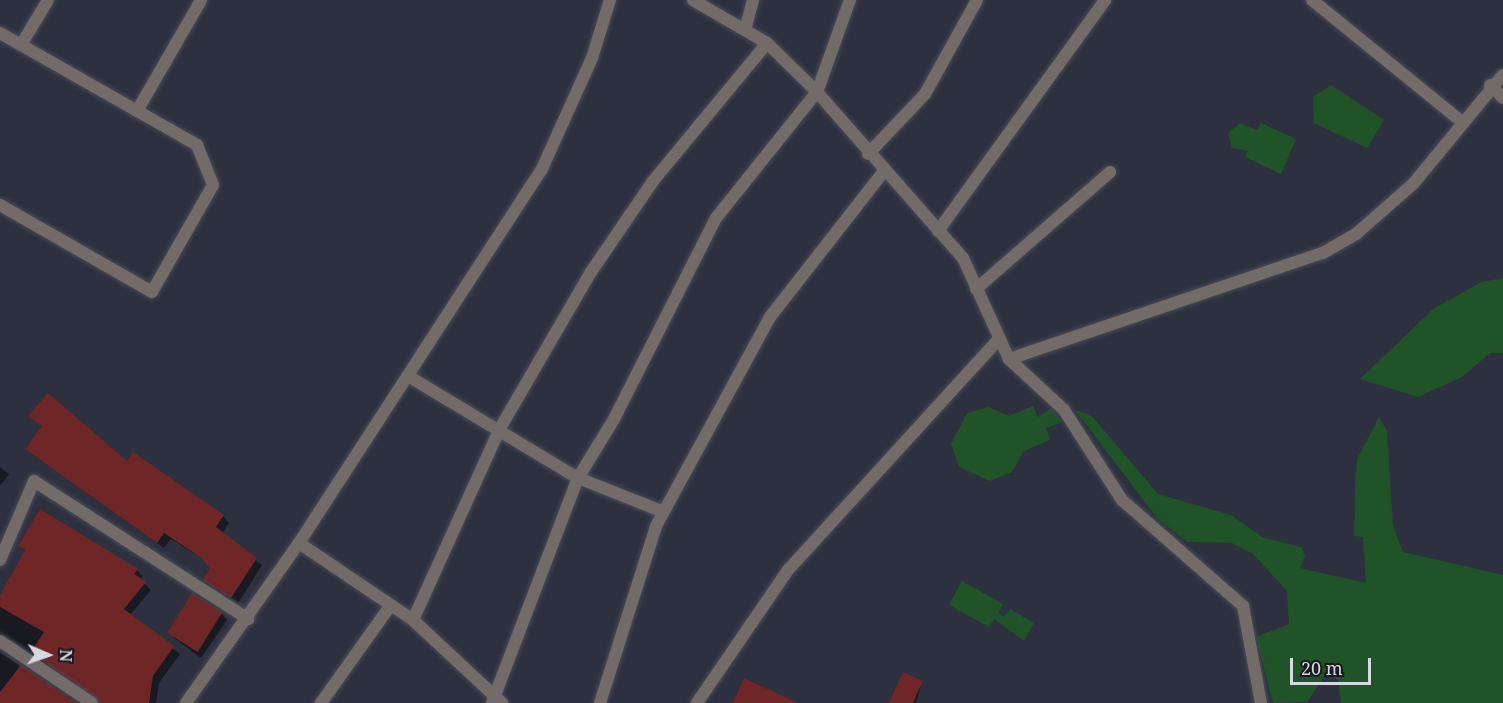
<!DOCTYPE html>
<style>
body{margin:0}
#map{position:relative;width:1503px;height:703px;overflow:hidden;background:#2d303e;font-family:"Noto Serif",serif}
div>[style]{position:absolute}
.green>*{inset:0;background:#205327}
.shadow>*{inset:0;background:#0007}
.building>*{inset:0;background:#6e2627;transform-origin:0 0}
.roads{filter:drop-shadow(0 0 2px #484b58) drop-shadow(0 0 2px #484b58)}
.minor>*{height:12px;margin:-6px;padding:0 6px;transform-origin:6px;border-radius:6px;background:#736b67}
.tertiary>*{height:12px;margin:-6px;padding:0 6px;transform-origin:6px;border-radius:6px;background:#736b67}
span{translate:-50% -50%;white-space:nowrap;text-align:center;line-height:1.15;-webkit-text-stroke:5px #17181f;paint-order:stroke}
.north{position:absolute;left:18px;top:625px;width:60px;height:60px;-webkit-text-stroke:4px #17181f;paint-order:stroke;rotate:92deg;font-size:16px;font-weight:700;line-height:24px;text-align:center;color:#d7d9e2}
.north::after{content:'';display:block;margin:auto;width:21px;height:27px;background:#d7d9e2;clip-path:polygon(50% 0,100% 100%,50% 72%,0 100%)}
.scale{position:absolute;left:1290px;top:658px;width:81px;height:27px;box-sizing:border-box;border:3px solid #d7d9e2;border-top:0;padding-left:8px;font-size:18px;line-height:21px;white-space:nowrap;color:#d7d9e2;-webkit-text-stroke:4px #17181f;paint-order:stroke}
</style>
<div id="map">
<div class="green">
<div style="clip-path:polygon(1331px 85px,1384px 120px,1367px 148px,1314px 123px,1313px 97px)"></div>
<div style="clip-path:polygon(1240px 123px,1257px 130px,1261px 123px,1296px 139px,1281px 174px,1245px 157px,1248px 151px,1232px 148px,1228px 133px)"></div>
<div style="clip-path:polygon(1503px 278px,1503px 353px,1490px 353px,1462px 377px,1418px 397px,1360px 379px,1433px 309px,1481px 282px)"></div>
<div style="clip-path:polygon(1033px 406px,1038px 417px,1051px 408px,1062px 422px,1046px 428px,1050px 440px,1024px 451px,1012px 472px,990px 481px,959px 467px,951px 444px,967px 413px,989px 407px,1009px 416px)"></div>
<div style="clip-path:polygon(1075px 410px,1091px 415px,1158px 494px,1231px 515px,1262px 537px,1301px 547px,1305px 555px,1300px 568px,1366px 583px,1363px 537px,1354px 536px,1355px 485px,1357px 459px,1379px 417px,1387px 431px,1393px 526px,1403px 552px,1503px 575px,1503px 703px,1341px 703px,1338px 680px,1325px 675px,1307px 702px,1273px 703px,1256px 637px,1289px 624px,1287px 591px,1253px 554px,1232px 543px,1187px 542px,1157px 518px)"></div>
<div style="clip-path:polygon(962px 581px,1003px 604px,998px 613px,1004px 617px,1010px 609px,1034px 623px,1024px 641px,994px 619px,989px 627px,949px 605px)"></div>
</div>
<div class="shadow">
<div style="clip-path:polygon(134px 454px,223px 516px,229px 523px,222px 534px,262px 565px,238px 603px,204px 579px,212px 569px,208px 562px,171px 539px,164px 548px,34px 455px,127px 463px)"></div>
<div style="clip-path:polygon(0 467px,9px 474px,0 486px)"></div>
<div style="clip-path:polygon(19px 546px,137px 570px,143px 576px,140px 580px,151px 590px,130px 615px,180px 654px,159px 683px,156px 703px,100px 703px,12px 640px,0 643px,0 598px,26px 552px)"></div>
<div style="clip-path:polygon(221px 613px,227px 620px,201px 658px,173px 637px)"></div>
<div style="clip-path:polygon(0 650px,1px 653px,75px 703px,0 703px)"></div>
<div style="clip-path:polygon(922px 682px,916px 703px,894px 703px)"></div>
</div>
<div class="building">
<div style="clip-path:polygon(48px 393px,127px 461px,133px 452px,224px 515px,216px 527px,257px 558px,231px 598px,202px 580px,210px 569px,203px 559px,164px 533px,157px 543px,25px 449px,42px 426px,28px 416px)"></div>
<div style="clip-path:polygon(40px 509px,138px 569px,134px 574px,146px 582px,124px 609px,174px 646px,153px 676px,149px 703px,100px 703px,31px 652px,44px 632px,0 607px,0 595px,25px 550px,18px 546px)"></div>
<div style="left:192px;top:593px;width:36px;height:47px;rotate:32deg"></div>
<div style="clip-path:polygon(21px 665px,77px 703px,0 703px,0 692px)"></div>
<div style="clip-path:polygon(903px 672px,923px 681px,913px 703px,889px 703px)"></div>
<div style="clip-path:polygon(744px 678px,798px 703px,733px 703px)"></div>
</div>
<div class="roads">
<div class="minor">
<div style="left:693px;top:0;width:86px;rotate:30.2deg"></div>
<div style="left:767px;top:43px;width:70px;rotate:44.4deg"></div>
<div style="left:817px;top:92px;width:221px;rotate:48.7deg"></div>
<div style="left:963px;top:258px;width:111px;rotate:65.5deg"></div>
<div style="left:1009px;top:359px;width:75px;rotate:42.8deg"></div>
<div style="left:1064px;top:410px;width:107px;rotate:57.2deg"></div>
<div style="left:1122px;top:500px;width:161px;rotate:41.2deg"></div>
<div style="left:1243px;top:606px;width:99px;rotate:79.5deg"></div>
<div style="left:1312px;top:0;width:192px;rotate:39.1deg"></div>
<div style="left:745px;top:30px;width:31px;rotate:-75deg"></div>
<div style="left:0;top:33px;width:227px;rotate:29.6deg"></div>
<div style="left:197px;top:145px;width:43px;rotate:68.2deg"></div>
<div style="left:213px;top:185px;width:123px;rotate:119.7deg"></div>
<div style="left:152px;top:292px;width:175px;rotate:-150.2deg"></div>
<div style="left:21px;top:45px;width:52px;rotate:-59deg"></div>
<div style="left:1490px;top:85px;width:18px;rotate:45deg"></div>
<div style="left:137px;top:111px;width:128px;rotate:-60deg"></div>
<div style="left:868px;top:154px;width:83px;rotate:-46.5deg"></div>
<div style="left:925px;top:94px;width:107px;rotate:-61deg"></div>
<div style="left:938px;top:231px;width:285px;rotate:-54.1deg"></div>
<div style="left:976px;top:289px;width:178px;rotate:-41.1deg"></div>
<div style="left:1009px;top:359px;width:331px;rotate:-18.7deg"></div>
<div style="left:1323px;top:253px;width:39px;rotate:-30deg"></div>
<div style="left:1357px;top:233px;width:74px;rotate:-41.2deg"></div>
<div style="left:1413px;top:184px;width:141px;rotate:-50.5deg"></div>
<div style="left:408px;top:376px;width:198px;rotate:31deg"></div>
<div style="left:578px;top:478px;width:92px;rotate:21.6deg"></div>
<div style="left:299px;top:543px;width:138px;rotate:34deg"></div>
<div style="left:413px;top:620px;width:122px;rotate:43deg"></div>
<div style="left:0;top:560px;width:86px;rotate:-66.7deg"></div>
<div style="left:34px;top:481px;width:255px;rotate:32.8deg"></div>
<div style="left:413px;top:620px;width:209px;rotate:-65.6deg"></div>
<div style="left:499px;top:430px;width:183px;rotate:-59.8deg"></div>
<div style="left:591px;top:272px;width:110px;rotate:-55.7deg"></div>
<div style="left:653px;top:181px;width:179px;rotate:-50.4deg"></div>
<div style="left:0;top:641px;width:111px;rotate:34deg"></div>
<div style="left:321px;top:703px;width:120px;rotate:-54.5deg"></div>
<div style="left:492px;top:703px;width:241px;rotate:-69.1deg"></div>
<div style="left:578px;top:478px;width:69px;rotate:-58.6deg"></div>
<div style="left:614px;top:419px;width:225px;rotate:-63.1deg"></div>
<div style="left:716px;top:218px;width:161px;rotate:-51.3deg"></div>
<div style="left:817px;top:92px;width:98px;rotate:-70.3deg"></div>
<div style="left:600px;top:703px;width:186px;rotate:-72.4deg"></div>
<div style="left:656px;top:526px;width:238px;rotate:-61.4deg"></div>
<div style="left:770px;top:317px;width:185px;rotate:-52deg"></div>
<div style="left:697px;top:703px;width:161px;rotate:-55.6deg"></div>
<div style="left:788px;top:570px;width:311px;rotate:-47.6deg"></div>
</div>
<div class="tertiary">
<div style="left:186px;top:703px;width:196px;rotate:-54.8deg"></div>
<div style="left:299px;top:543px;width:444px;rotate:-57deg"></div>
<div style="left:541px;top:171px;width:124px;rotate:-65.7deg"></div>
<div style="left:592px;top:58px;width:61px;rotate:-72.8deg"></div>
</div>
</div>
<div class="north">N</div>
<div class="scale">20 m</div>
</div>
